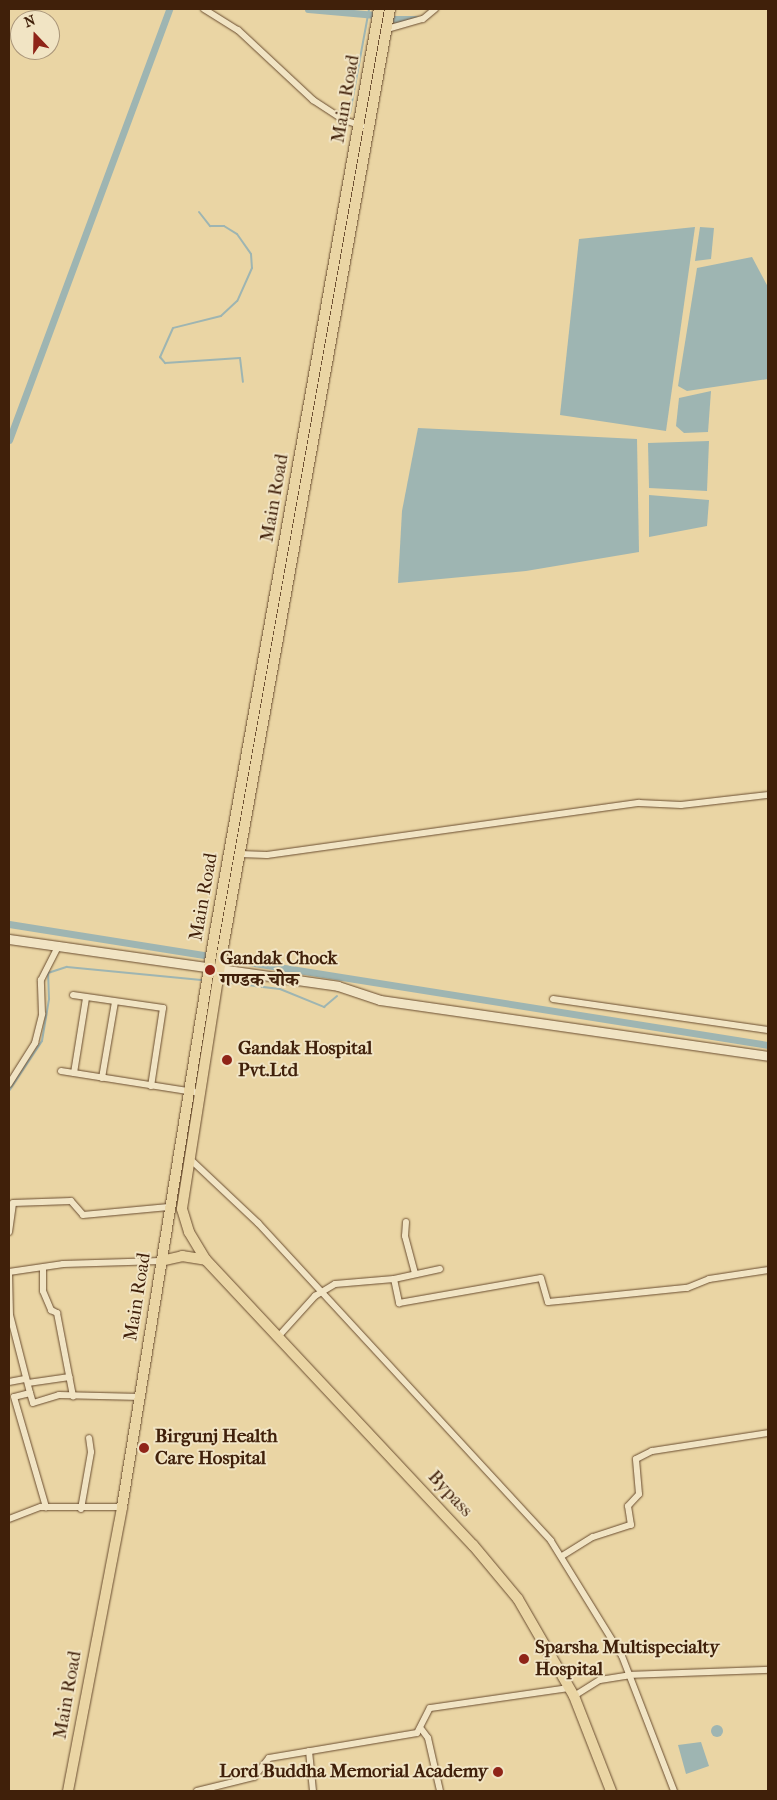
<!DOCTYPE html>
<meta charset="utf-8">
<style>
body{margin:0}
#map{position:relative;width:777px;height:1800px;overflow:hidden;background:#ead5a4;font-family:"IM FELL French Canon","Noto Serif Devanagari",serif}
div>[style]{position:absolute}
.water>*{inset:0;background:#9eb5b2}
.round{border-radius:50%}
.stream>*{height:2px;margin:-1px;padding:0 1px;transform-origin:1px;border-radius:1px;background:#9eb5b2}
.canal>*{height:7px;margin:-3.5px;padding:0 3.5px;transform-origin:3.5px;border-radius:3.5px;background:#9eb5b2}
.roads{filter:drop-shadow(0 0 1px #6a4d30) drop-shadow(0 0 1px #6a4d30)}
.minor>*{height:6px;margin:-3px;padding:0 3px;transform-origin:3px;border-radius:3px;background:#f1e4c4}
.secondary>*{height:9px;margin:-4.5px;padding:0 4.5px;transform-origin:4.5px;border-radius:4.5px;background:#f1e4c4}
.primary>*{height:10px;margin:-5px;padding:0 5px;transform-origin:5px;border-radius:5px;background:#ead5a4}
.dots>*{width:14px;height:14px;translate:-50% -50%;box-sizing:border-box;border:2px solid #f1e4c4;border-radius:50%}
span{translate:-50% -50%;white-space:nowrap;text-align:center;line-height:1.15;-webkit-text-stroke:4px #f1e4c4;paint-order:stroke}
.street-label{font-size:19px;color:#40200a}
.poi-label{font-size:19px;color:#40200a;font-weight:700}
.left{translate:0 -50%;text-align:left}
.right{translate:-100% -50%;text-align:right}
.frame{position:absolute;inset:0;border:10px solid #40200a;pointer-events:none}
.north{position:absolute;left:10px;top:10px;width:50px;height:50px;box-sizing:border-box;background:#f1e4c4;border:1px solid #aa967a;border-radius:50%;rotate:339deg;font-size:14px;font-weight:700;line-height:20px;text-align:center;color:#40200a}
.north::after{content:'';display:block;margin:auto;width:18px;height:22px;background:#8f2418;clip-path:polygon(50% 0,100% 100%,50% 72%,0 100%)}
</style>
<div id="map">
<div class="water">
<div style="clip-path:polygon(695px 227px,666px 431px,560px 415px,579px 239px)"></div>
<div style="clip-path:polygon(700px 227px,714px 228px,711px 259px,695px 261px)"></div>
<div style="clip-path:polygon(752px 257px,768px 287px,768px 379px,687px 391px,678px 386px,697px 268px)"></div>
<div style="clip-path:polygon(711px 391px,708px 432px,684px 433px,676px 426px,679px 398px)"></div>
<div style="clip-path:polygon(418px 428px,637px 439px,639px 552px,526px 571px,398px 583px,402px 511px)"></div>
<div style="clip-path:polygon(709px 441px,707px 491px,649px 488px,648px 443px)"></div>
<div style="clip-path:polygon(649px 495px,709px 500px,707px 526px,649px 537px)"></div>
<div class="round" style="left:711px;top:1725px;width:12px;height:12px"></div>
<div style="clip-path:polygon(701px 1742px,709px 1766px,686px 1774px,678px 1745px)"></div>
</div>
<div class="stream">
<div style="left:350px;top:113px;width:106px;rotate:-79.6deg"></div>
<div style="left:199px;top:212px;width:18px;rotate:52deg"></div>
<div style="left:210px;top:226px;width:14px"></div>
<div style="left:224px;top:226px;width:15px;rotate:32deg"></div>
<div style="left:237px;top:234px;width:24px;rotate:55deg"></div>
<div style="left:251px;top:254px;width:14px;rotate:86deg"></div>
<div style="left:252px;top:268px;width:36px;rotate:114deg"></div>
<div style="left:237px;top:301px;width:22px;rotate:137deg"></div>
<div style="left:221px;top:316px;width:49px;rotate:166deg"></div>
<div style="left:173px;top:328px;width:32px;rotate:114deg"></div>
<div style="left:160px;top:357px;width:8px;rotate:50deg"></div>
<div style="left:165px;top:363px;width:75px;rotate:-3.8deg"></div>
<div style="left:240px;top:358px;width:24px;rotate:83deg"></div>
<div style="left:222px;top:982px;width:58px;rotate:6.9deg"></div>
<div style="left:280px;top:989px;width:48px;rotate:22.2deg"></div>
<div style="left:324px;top:1007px;width:17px;rotate:-40deg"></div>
<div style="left:9px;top:1091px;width:60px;rotate:-56.6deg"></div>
<div style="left:42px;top:1041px;width:43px;rotate:-80.5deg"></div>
<div style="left:49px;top:999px;width:26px;rotate:-92deg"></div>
<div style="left:48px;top:973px;width:20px;rotate:-18deg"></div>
<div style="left:67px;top:967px;width:135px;rotate:5.5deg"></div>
</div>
<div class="canal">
<div style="left:308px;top:9px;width:68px;rotate:5deg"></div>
<div style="left:392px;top:19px;width:23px"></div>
<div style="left:9px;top:440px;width:460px;rotate:-69.6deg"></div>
<div style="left:9px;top:924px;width:769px;rotate:9.06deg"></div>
</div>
<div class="roads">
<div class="minor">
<div style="left:204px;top:9px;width:40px;rotate:32deg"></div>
<div style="left:238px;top:30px;width:103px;rotate:43deg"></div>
<div style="left:313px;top:100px;width:37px;rotate:33deg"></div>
<div style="left:344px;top:120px;width:19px;rotate:18deg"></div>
<div style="left:387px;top:29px;width:37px;rotate:-16deg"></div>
<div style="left:423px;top:19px;width:16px;rotate:-40deg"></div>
<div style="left:240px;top:854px;width:27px;rotate:2deg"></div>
<div style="left:267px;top:855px;width:376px;rotate:-8deg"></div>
<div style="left:639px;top:803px;width:42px;rotate:2.7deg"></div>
<div style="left:681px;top:805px;width:88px;rotate:-6.6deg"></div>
<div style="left:73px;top:995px;width:91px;rotate:8.2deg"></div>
<div style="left:163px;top:1008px;width:79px;rotate:98.7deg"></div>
<div style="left:553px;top:999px;width:217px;rotate:8.2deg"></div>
<div style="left:61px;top:1071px;width:141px;rotate:9deg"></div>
<div style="left:74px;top:1073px;width:76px;rotate:-80.9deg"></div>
<div style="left:102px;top:1078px;width:77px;rotate:-80.3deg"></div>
<div style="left:9px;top:1084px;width:49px;rotate:-57.6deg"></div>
<div style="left:35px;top:1043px;width:30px;rotate:-76deg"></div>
<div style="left:42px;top:1014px;width:34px;rotate:-92deg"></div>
<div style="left:41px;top:980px;width:37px;rotate:-63deg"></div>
<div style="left:189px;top:1158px;width:95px;rotate:43.3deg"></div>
<div style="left:258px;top:1223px;width:432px;rotate:47.3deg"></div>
<div style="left:551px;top:1541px;width:135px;rotate:58.3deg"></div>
<div style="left:622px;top:1656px;width:145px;rotate:68.9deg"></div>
<div style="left:406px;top:1222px;width:14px;rotate:94deg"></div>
<div style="left:405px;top:1236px;width:39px;rotate:75deg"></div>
<div style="left:9px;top:1232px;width:29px;rotate:-82deg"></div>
<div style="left:13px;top:1203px;width:58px;rotate:-2deg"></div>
<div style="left:71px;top:1201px;width:18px;rotate:49deg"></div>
<div style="left:83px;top:1215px;width:86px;rotate:-5.3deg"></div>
<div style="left:43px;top:1269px;width:22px;rotate:90deg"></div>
<div style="left:43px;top:1291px;width:21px;rotate:67deg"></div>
<div style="left:51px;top:1310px;width:7px;rotate:27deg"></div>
<div style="left:57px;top:1313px;width:85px;rotate:79.1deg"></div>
<div style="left:9px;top:1272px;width:43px;rotate:88.7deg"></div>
<div style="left:10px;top:1315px;width:81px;rotate:75.6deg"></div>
<div style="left:30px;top:1393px;width:16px;rotate:166deg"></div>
<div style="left:14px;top:1397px;width:115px;rotate:73.8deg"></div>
<div style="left:9px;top:1272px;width:55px;rotate:-8.4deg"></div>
<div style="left:63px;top:1264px;width:98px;rotate:-1.8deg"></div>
<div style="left:394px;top:1279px;width:47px;rotate:-12.3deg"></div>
<div style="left:277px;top:1338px;width:57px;rotate:-47.9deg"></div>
<div style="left:315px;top:1296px;width:23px;rotate:-31deg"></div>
<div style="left:335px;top:1284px;width:59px;rotate:-4.8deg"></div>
<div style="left:394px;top:1279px;width:25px;rotate:78deg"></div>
<div style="left:399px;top:1303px;width:144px;rotate:-10deg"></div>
<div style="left:541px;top:1278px;width:25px;rotate:74deg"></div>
<div style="left:548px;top:1302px;width:140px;rotate:-5.8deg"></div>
<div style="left:687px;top:1288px;width:24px;rotate:-22deg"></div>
<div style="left:709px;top:1279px;width:60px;rotate:-8.7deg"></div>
<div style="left:9px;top:1382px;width:16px;rotate:-11deg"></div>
<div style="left:28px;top:1383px;width:42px;rotate:-8.1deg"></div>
<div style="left:30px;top:1393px;width:10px;rotate:73deg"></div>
<div style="left:33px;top:1403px;width:27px;rotate:-17deg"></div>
<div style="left:59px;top:1395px;width:82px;rotate:1.4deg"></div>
<div style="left:81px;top:1509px;width:58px;rotate:-80deg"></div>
<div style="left:91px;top:1452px;width:14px;rotate:-98deg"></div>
<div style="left:9px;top:1519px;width:34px;rotate:-21deg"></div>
<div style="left:41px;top:1507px;width:81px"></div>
<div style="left:562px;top:1556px;width:36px;rotate:-32deg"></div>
<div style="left:593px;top:1537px;width:40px;rotate:-18deg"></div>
<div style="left:631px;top:1525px;width:19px;rotate:-99deg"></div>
<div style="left:628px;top:1506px;width:16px;rotate:-47deg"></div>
<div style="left:639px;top:1494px;width:35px;rotate:-95deg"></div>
<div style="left:636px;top:1459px;width:18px;rotate:-27deg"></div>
<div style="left:652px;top:1451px;width:117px;rotate:-8.8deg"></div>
<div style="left:574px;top:1696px;width:31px;rotate:-32deg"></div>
<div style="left:600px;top:1680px;width:30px;rotate:-9deg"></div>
<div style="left:630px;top:1675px;width:138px;rotate:-2.1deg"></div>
<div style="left:422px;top:1730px;width:10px;rotate:53deg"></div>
<div style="left:428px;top:1738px;width:54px;rotate:77.2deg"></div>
<div style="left:309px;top:1751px;width:40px;rotate:84.3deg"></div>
<div style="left:197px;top:1791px;width:59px;rotate:-13.8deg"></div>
<div style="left:254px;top:1777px;width:24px;rotate:-52deg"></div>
<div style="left:269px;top:1758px;width:150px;rotate:-9.6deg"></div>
<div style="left:417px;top:1733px;width:28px;rotate:-63deg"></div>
<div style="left:430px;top:1708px;width:139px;rotate:-8.2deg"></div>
</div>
<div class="secondary">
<div style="left:9px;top:939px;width:332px;rotate:8.1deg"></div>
<div style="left:338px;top:986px;width:44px;rotate:18.4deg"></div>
<div style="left:380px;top:1000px;width:392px;rotate:8.2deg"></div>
</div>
<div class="primary">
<div style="left:390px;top:9px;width:959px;rotate:100.09deg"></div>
<div style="left:222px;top:953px;width:259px;rotate:98.9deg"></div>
<div style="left:182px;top:1209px;width:24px;rotate:73deg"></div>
<div style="left:189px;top:1232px;width:33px;rotate:59deg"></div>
<div style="left:206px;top:1260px;width:391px;rotate:46.9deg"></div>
<div style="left:473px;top:1545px;width:70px;rotate:50.2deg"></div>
<div style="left:518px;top:1599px;width:112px;rotate:60deg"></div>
<div style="left:574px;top:1696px;width:102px;rotate:68.7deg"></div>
<div style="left:161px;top:1261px;width:22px;rotate:-13deg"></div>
<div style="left:182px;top:1256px;width:24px;rotate:9deg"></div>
<div style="left:68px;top:1791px;width:289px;rotate:-79.2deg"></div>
<div style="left:122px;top:1507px;width:571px;rotate:-80.83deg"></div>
<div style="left:213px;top:943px;width:949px;rotate:-79.92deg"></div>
</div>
</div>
<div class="dots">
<div style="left:210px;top:970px;background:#8f2418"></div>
<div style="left:227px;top:1060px;background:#8f2418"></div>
<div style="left:144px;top:1448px;background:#8f2418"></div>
<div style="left:524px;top:1659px;background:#8f2418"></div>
<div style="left:498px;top:1772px;background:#8f2418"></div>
</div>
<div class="street-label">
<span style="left:346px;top:99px;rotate:-80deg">Main Road</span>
<span style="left:275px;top:498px;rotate:-80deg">Main Road</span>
<span style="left:204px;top:897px;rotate:-80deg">Main Road</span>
<span style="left:138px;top:1297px;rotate:-81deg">Main Road</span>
<span style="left:450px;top:1494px;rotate:47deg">Bypass</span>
<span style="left:68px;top:1695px;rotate:-80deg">Main Road</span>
</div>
<div class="poi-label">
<span class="left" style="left:220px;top:970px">Gandak Chock<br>गण्डक चोक</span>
<span class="left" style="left:238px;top:1060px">Gandak Hospital<br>Pvt.Ltd</span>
<span class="left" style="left:155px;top:1448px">Birgunj Health<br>Care Hospital</span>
<span class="left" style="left:535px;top:1659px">Sparsha Multispecialty<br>Hospital</span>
<span class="right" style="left:488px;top:1772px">Lord Buddha Memorial Academy</span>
</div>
<div class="frame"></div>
<div class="north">N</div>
</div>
